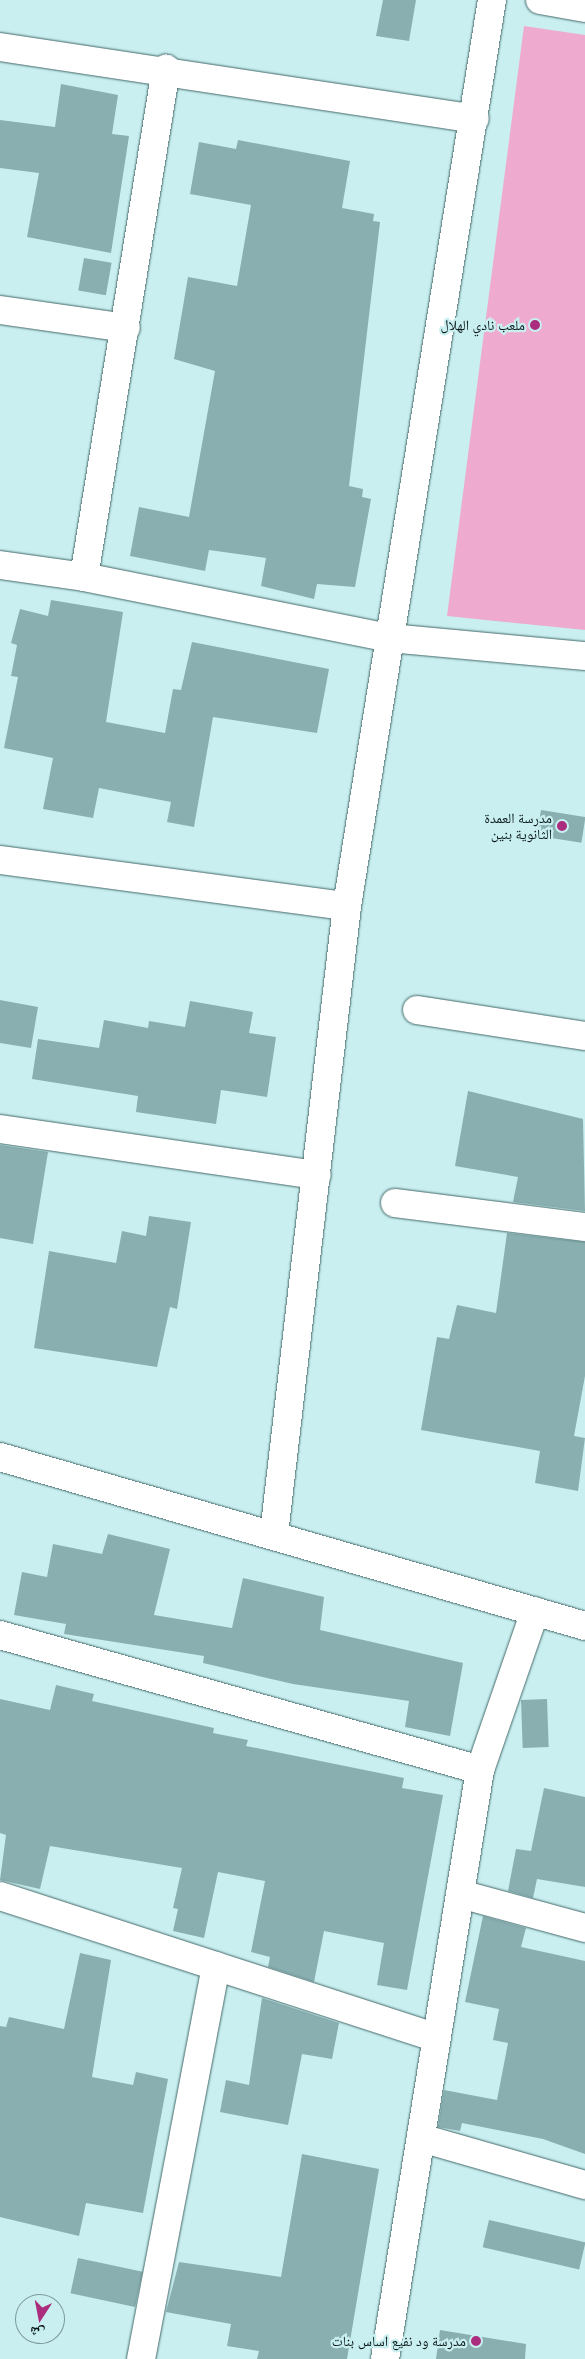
<!DOCTYPE html>
<meta charset="utf-8">
<style>
body{margin:0}
#map{position:relative;width:585px;height:2359px;overflow:hidden;background:#c9eff0;font-family:Raleway,"Noto Naskh Arabic",sans-serif}
div>[style]{position:absolute}
.green>*{inset:0;background:#eeabcf}
.building>*{inset:0;background:#8aafb0;transform-origin:0 0}
.roads{filter:drop-shadow(0 0 1px #456869) drop-shadow(0 0 1px #456869)}
.street>*{height:28px;margin:-14px;padding:0 14px;transform-origin:14px;border-radius:14px;background:#fff}
.secondary>*{height:28px;margin:-14px;padding:0 14px;transform-origin:14px;border-radius:14px;background:#fff}
.dots>*{width:14px;height:14px;translate:-50% -50%;box-sizing:border-box;border:2px solid #c9eff0;border-radius:50%}
span{translate:-50% -50%;white-space:nowrap;text-align:center;line-height:1.15;-webkit-text-stroke:4.5px #c9eff0;paint-order:stroke}
.poi-label{font-size:14px;color:#0a1819}
.right{translate:-100% -50%;text-align:right}
.north{position:absolute;left:15px;top:2294px;width:50px;height:50px;box-sizing:border-box;background:#c9eff0;border:1px solid #7d999a;border-radius:50%;rotate:191deg;font-size:14px;font-weight:700;line-height:20px;text-align:center;color:#0a1819}
.north::after{content:'';display:block;margin:auto;width:18px;height:22px;background:#ab2d7d;clip-path:polygon(50% 0,100% 100%,50% 72%,0 100%)}
</style>
<div id="map">
<div class="green">
<div style="clip-path:polygon(524px 26px,585px 35px,585px 630px,447px 616px)"></div>
</div>
<div class="building">
<div style="clip-path:polygon(383px 0,416px 0,409px 41px,376px 36px)"></div>
<div style="clip-path:polygon(61px 84px,118px 95px,112px 134px,129px 136px,111px 253px,27px 237px,39px 173px,0 168px,0 120px,55px 127px)"></div>
<div style="clip-path:polygon(238px 140px,350px 161px,342px 208px,374px 214px,373px 221px,380px 222px,349px 486px,363px 489px,362px 497px,371px 499px,355px 587px,317px 584px,314px 599px,261px 586px,266px 558px,209px 550px,205px 571px,130px 556px,139px 507px,189px 517px,215px 371px,174px 359px,188px 277px,237px 286px,251px 205px,190px 194px,199px 142px,236px 149px)"></div>
<div style="left:84px;top:258px;width:28px;height:33px;rotate:10deg"></div>
<div style="clip-path:polygon(51px 600px,123px 612px,106px 722px,165px 733px,173px 689px,181px 690px,192px 642px,329px 669px,317px 733px,213px 717px,194px 827px,167px 822px,171px 802px,99px 788px,93px 818px,43px 809px,53px 758px,4px 748px,18px 677px,11px 676px,17px 645px,11px 643px,20px 609px,48px 616px)"></div>
<div style="left:541px;top:810px;width:45px;height:26px;rotate:9deg"></div>
<div style="clip-path:polygon(0 1000px,38px 1007px,31px 1048px,0 1043px)"></div>
<div style="clip-path:polygon(190px 1001px,253px 1012px,249px 1033px,276px 1037px,267px 1097px,221px 1090px,216px 1124px,136px 1112px,138px 1096px,32px 1079px,38px 1039px,99px 1048px,104px 1020px,148px 1028px,149px 1021px,185px 1027px)"></div>
<div style="clip-path:polygon(468px 1091px,583px 1119px,585px 1211px,513px 1202px,518px 1177px,455px 1166px)"></div>
<div style="clip-path:polygon(0 1145px,48px 1152px,33px 1244px,0 1238px)"></div>
<div style="clip-path:polygon(149px 1216px,191px 1222px,177px 1309px,170px 1307px,157px 1367px,34px 1348px,49px 1251px,116px 1263px,122px 1231px,146px 1236px)"></div>
<div style="clip-path:polygon(507px 1233px,585px 1242px,585px 1376px,574px 1436px,585px 1438px,578px 1491px,535px 1483px,540px 1451px,421px 1430px,437px 1337px,449px 1339px,457px 1305px,496px 1313px)"></div>
<div style="clip-path:polygon(108px 1534px,170px 1549px,154px 1615px,232px 1628px,243px 1578px,324px 1597px,320px 1630px,463px 1663px,450px 1736px,405px 1727px,409px 1701px,293px 1684px,203px 1663px,204px 1656px,64px 1634px,66px 1624px,14px 1615px,22px 1572px,47px 1577px,53px 1544px,102px 1554px)"></div>
<div style="clip-path:polygon(56px 1685px,94px 1694px,92px 1701px,214px 1728px,213px 1733px,248px 1740px,246px 1746px,404px 1778px,402px 1788px,443px 1795px,407px 1990px,377px 1985px,384px 1943px,324px 1931px,314px 1982px,268px 1967px,270px 1957px,251px 1952px,265px 1881px,218px 1872px,204px 1938px,173px 1931px,178px 1909px,173px 1908px,182px 1868px,50px 1846px,40px 1889px,0 1880px,6px 1835px,0 1833px,0 1699px,50px 1710px)"></div>
<div style="left:547px;top:1699px;width:48px;height:26px;rotate:88deg"></div>
<div style="clip-path:polygon(544px 1788px,585px 1797px,585px 1887px,537px 1879px,533px 1898px,508px 1891px,516px 1849px,531px 1851px)"></div>
<div style="clip-path:polygon(483px 1916px,526px 1928px,521px 1947px,585px 1961px,585px 2154px,543px 2139px,462px 2123px,460px 2131px,438px 2127px,444px 2090px,497px 2100px,508px 2043px,493px 2040px,499px 2009px,465px 2002px)"></div>
<div style="clip-path:polygon(80px 1953px,111px 1960px,92px 2077px,133px 2085px,136px 2072px,168px 2079px,143px 2213px,86px 2203px,79px 2236px,0 2217px,0 2026px,6px 2027px,9px 2017px,64px 2029px)"></div>
<div style="clip-path:polygon(262px 1998px,339px 2023px,332px 2059px,302px 2054px,288px 2125px,220px 2112px,226px 2080px,249px 2085px)"></div>
<div style="clip-path:polygon(302px 2154px,379px 2169px,347px 2359px,257px 2359px,259px 2351px,227px 2346px,231px 2324px,166px 2312px,179px 2262px,281px 2277px)"></div>
<div style="left:489px;top:2220px;width:99px;height:28px;rotate:13deg"></div>
<div style="left:78px;top:2258px;width:66px;height:36px;rotate:12deg"></div>
<div style="clip-path:polygon(440px 2330px,526px 2344px,525px 2359px,436px 2359px)"></div>
</div>
<div class="roads">
<div class="street">
<div style="left:540px;top:0;width:46px;rotate:10.1deg"></div>
<div style="left:0;top:47px;width:480px;rotate:8.6deg"></div>
<div style="left:0;top:310px;width:127px;rotate:8.1deg"></div>
<div style="left:0;top:565px;width:85px;rotate:8.1deg"></div>
<div style="left:84px;top:577px;width:312px;rotate:11.3deg"></div>
<div style="left:390px;top:638px;width:196px;rotate:5.3deg"></div>
<div style="left:84px;top:577px;width:515px;rotate:-80.83deg"></div>
<div style="left:0;top:860px;width:350px;rotate:7.6deg"></div>
<div style="left:417px;top:1010px;width:170px;rotate:8.8deg"></div>
<div style="left:0;top:1129px;width:320px;rotate:8.3deg"></div>
<div style="left:395px;top:1203px;width:192px;rotate:7.2deg"></div>
<div style="left:274px;top:1534px;width:632px;rotate:-83.37deg"></div>
<div style="left:347px;top:906px;width:918px;rotate:-80.91deg"></div>
<div style="left:0;top:1635px;width:499px;rotate:15.7deg"></div>
<div style="left:460px;top:1894px;width:130px;rotate:15.2deg"></div>
<div style="left:0;top:1896px;width:459px;rotate:18deg"></div>
<div style="left:421px;top:2138px;width:171px;rotate:16deg"></div>
<div style="left:141px;top:2359px;width:400px;rotate:-79.2deg"></div>
<div style="left:385px;top:2359px;width:597px;rotate:-80.84deg"></div>
<div style="left:480px;top:1770px;width:168px;rotate:-70.9deg"></div>
</div>
<div class="secondary">
<div style="left:0;top:1457px;width:609px;rotate:16.11deg"></div>
</div>
</div>
<div class="dots">
<div style="left:535px;top:325px;background:#ab2d7d"></div>
<div style="left:562px;top:826px;background:#ab2d7d"></div>
<div style="left:476px;top:2341px;background:#ab2d7d"></div>
</div>
<div class="poi-label">
<span class="right" style="left:525px;top:325px">ملعب نادي الهلال</span>
<span class="right" style="left:552px;top:826px">مدرسة العمدة<br>الثانوية بنين</span>
<span class="right" style="left:466px;top:2341px">مدرسة ود نفيع اساس بنات</span>
</div>
<div class="north">ش</div>
</div>
